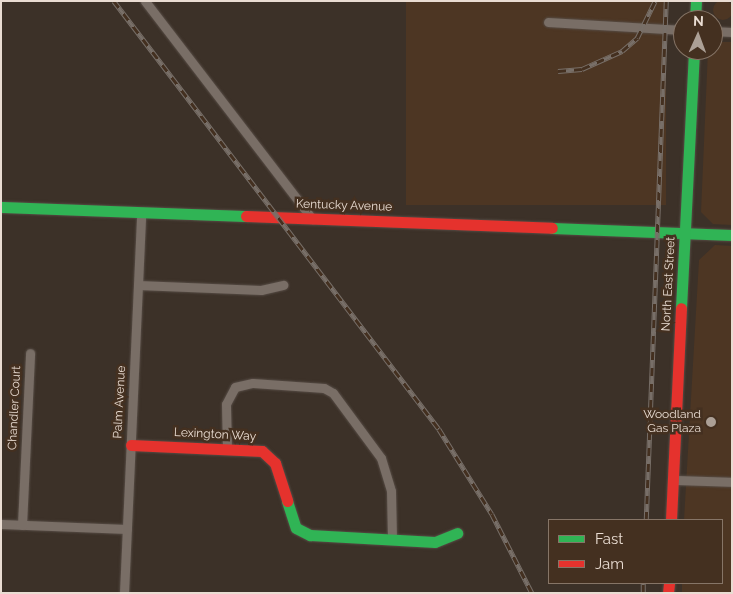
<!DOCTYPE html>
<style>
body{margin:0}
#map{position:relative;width:733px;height:594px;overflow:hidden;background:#3c3128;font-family:Raleway,sans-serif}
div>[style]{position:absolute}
.built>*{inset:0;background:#4d3623;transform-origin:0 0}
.round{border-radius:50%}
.roads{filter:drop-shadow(0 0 1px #564c45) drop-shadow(0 0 1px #564c45)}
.street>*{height:9px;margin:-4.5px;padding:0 4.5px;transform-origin:4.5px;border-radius:4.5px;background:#796e66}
.fast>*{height:11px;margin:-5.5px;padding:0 5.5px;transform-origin:5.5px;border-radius:5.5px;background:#30b455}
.jam>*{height:11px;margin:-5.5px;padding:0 5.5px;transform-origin:5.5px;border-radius:5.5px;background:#e5322d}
.rail>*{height:4.5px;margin-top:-2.25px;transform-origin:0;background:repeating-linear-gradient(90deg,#443020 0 8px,#786f68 0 16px);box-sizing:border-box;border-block:1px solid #786f68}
.dots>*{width:14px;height:14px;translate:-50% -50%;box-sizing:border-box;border:2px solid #443020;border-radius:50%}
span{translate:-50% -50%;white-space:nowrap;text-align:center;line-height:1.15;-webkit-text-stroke:5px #443020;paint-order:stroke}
.street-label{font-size:12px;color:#e9dcd2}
.poi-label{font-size:12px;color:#e9dcd2}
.right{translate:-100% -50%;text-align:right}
.frame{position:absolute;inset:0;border:2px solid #e9dcd2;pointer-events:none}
.legend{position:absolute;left:548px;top:519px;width:175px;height:65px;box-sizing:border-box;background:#443020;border:1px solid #867567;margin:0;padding:6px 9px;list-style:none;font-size:15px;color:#e9dcd2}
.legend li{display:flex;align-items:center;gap:10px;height:25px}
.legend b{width:25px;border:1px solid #867567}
.north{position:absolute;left:673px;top:10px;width:50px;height:50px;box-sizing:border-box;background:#443020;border:1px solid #867567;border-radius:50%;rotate:2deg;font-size:14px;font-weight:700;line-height:20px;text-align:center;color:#e9dcd2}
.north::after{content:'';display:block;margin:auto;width:18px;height:22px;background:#aca096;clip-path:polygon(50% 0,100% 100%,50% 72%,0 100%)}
</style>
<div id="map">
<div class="built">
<div class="round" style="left:713px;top:0;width:20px;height:20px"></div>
<div style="left:406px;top:1px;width:260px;height:204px"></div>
<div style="clip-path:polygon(718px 42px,732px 42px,732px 225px,713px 224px,701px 212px,708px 50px)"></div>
<div style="clip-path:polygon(715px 245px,732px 246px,732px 593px,682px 593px,682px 583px,722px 583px,722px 520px,684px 520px,699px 260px)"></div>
</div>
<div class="roads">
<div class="street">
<div style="left:145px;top:1px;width:275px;rotate:52.5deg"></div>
<div style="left:548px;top:22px;width:135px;rotate:3.4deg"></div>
<div style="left:713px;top:31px;width:19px;rotate:3deg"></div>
<div style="left:138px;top:285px;width:123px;rotate:2.3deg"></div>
<div style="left:261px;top:290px;width:23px;rotate:-13deg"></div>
<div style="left:227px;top:449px;width:45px;rotate:-91.3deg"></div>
<div style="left:226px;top:404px;width:19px;rotate:-62deg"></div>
<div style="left:235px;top:387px;width:18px;rotate:-13deg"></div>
<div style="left:253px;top:383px;width:71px;rotate:4deg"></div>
<div style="left:324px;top:388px;width:10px;rotate:29deg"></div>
<div style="left:333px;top:393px;width:81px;rotate:53.6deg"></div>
<div style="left:381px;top:458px;width:34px;rotate:73deg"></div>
<div style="left:391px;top:491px;width:49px;rotate:88.8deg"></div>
<div style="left:673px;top:480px;width:59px;rotate:1.9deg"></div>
<div style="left:1px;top:524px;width:126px;rotate:2.3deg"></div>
<div style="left:22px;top:525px;width:172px;rotate:-87.3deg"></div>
<div style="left:124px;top:593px;width:381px;rotate:-87.4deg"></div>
</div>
<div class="fast">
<div style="left:695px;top:20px;width:19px;rotate:-87deg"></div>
<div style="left:1px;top:207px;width:245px;rotate:2.1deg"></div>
<div style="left:552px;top:228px;width:180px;rotate:2.2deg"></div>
<div style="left:681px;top:308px;width:258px;rotate:-87.1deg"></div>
<div style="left:287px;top:501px;width:28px;rotate:72deg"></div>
<div style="left:296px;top:528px;width:16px;rotate:27deg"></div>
<div style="left:310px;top:535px;width:125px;rotate:3.2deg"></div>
<div style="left:435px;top:542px;width:24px;rotate:-22deg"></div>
</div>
<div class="jam">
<div style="left:246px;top:216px;width:306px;rotate:2.2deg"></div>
<div style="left:131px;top:445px;width:131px;rotate:2.6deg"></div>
<div style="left:262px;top:451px;width:18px;rotate:43deg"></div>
<div style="left:275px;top:463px;width:40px;rotate:72deg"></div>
<div style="left:671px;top:520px;width:212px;rotate:-87.3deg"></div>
<div style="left:668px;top:593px;width:10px;rotate:-84deg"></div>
</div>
</div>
<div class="rail">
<div style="left:114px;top:1px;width:537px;rotate:52.79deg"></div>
<div style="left:439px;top:429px;width:100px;rotate:58.1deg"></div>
<div style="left:492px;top:514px;width:89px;rotate:63.1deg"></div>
<div style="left:558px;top:71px;width:24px;rotate:-5deg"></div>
<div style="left:582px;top:69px;width:44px;rotate:-24.2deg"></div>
<div style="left:622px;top:51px;width:20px;rotate:-41deg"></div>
<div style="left:637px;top:38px;width:41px;rotate:-64.1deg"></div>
<div style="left:646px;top:520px;width:519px;rotate:-87.79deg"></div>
<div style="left:643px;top:593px;width:10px;rotate:-90deg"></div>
</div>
<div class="dots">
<div style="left:711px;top:422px;background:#aca096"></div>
</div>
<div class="street-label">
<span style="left:344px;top:206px;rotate:2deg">Kentucky Avenue</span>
<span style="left:669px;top:284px;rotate:-87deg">North East Street</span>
<span style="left:120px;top:402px;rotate:-87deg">Palm Avenue</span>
<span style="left:15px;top:408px;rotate:-87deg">Chandler Court</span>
<span style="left:215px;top:435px;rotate:3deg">Lexington Way</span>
</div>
<div class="poi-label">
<span class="right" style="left:701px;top:422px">Woodland<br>Gas Plaza</span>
</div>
<div class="frame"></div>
<ul class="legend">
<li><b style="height:6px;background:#30b455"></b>Fast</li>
<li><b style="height:6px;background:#e5322d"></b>Jam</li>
</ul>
<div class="north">N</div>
</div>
